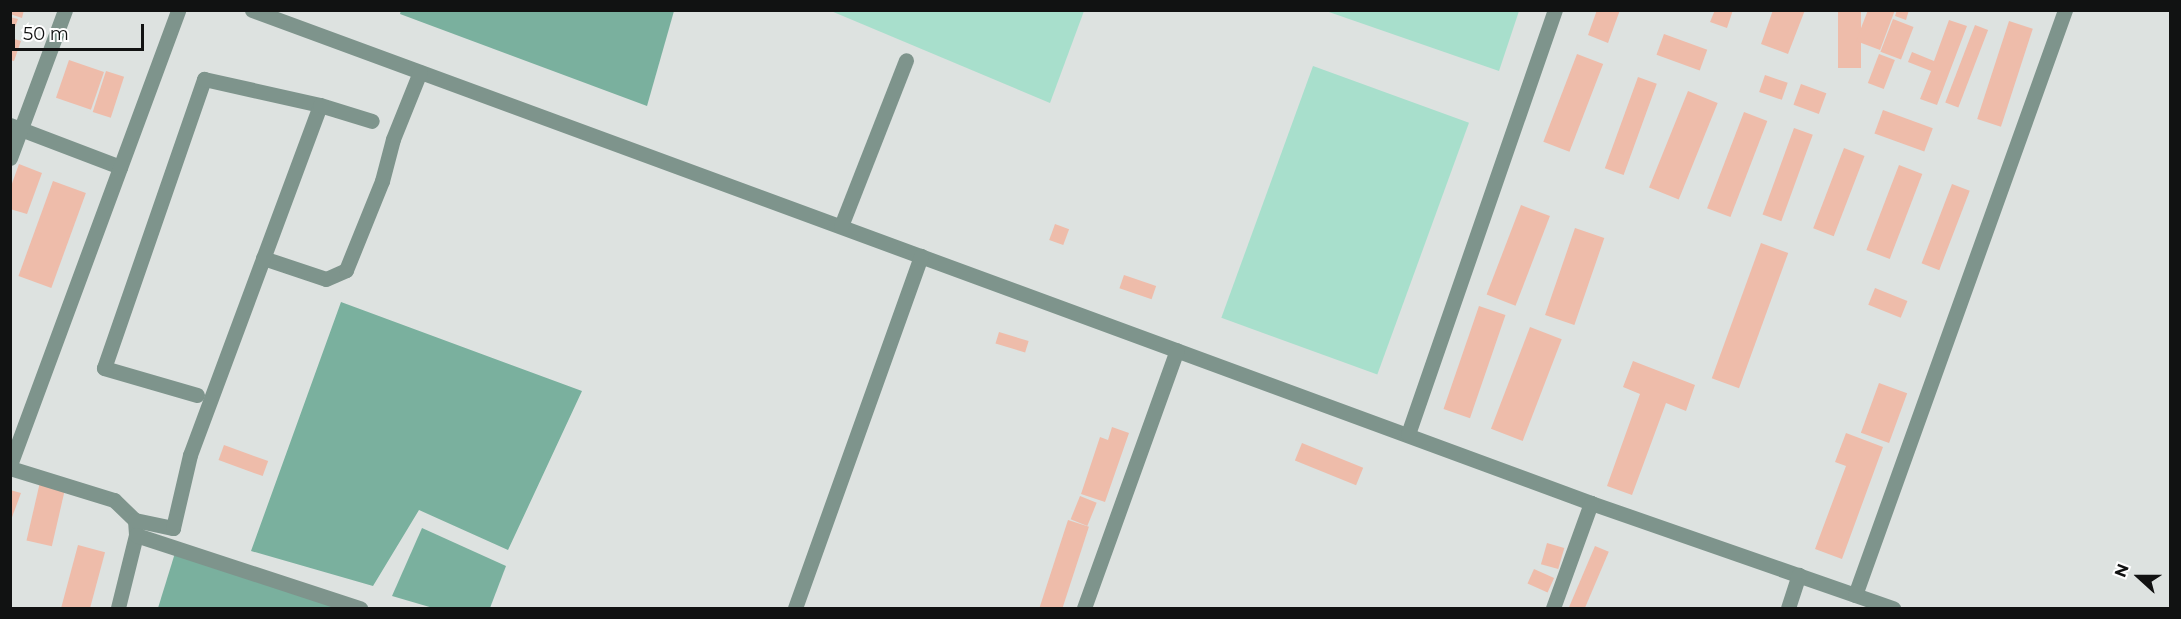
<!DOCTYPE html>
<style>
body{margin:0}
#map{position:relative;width:2181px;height:619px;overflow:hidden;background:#dde2e0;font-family:Montserrat,sans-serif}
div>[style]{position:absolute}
.green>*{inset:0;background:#a8dfcc;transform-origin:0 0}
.water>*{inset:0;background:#7ab09e}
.building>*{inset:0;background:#eebcaa;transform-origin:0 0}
.minor>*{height:15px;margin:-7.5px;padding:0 7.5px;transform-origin:7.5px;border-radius:7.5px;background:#7e948c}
span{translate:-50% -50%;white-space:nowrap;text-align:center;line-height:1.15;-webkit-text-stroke:6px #fff;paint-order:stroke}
.frame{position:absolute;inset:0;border:12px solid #111212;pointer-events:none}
.north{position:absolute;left:2109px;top:547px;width:60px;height:60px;-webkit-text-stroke:4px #fff;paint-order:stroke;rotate:291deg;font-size:16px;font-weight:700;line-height:24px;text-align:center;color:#111212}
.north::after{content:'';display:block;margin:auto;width:21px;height:27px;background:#111212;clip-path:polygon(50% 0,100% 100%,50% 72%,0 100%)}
.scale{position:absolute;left:12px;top:24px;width:132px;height:27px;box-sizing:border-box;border:3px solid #111212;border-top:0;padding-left:8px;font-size:18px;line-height:21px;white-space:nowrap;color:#111212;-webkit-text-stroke:4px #fff;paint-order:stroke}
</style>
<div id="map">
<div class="green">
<div style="clip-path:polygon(831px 11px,1084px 11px,1050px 103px)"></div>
<div style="clip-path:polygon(1326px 11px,1519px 11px,1499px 71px)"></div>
<div style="left:1313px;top:66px;width:166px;height:268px;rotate:20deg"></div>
</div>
<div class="water">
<div style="clip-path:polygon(401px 10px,674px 10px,674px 11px,647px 106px,400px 14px)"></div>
<div style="clip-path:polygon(341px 302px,582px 391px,508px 550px,419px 510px,373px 586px,251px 551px)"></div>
<div style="clip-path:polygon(422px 528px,506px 566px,490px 608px,433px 608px,392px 596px)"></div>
<div style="clip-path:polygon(175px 553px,342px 608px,158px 608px)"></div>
</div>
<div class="building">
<div style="clip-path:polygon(10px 10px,24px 10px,22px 18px,10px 14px)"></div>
<div style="clip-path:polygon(1597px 10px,1620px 10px,1608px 43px,1588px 35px)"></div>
<div style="clip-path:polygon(1715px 10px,1733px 10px,1727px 28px,1710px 22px)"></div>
<div style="clip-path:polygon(1773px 10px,1805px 10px,1788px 54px,1761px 44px)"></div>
<div style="left:1838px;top:10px;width:23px;height:58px"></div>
<div style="clip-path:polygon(1868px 10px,1895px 10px,1880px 50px,1856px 41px)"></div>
<div style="clip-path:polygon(1897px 10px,1909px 10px,1906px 20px,1895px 16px)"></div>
<div style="clip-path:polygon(10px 17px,18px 19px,11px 38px,21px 41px,14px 61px,10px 60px)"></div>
<div style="left:1893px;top:19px;width:22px;height:35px;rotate:21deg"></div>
<div style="clip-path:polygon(1949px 20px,1967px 26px,1937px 105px,1920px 99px,1931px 71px,1908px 62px,1912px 52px,1934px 61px)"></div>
<div style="left:2009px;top:21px;width:25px;height:103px;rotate:18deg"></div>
<div style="left:1975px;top:25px;width:14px;height:83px;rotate:21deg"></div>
<div style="left:1664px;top:34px;width:46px;height:22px;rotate:20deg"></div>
<div style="left:1577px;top:54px;width:28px;height:94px;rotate:21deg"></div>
<div style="left:1879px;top:54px;width:17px;height:31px;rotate:21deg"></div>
<div style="left:69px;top:60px;width:37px;height:40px;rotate:19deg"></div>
<div style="left:106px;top:71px;width:19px;height:43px;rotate:18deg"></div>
<div style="left:1765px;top:75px;width:24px;height:18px;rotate:19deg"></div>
<div style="left:1638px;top:77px;width:20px;height:97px;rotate:20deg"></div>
<div style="left:1801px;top:84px;width:27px;height:22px;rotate:20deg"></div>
<div style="left:1688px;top:91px;width:32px;height:104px;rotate:22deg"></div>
<div style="left:1883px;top:110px;width:53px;height:25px;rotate:20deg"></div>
<div style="left:1744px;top:112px;width:25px;height:103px;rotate:21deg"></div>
<div style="left:1794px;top:128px;width:20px;height:92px;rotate:20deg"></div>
<div style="left:1844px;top:148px;width:22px;height:86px;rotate:21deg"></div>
<div style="clip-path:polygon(19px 164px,42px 173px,27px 214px,10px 209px,10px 189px)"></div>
<div style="left:1899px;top:165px;width:25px;height:91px;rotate:21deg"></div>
<div style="left:53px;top:181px;width:35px;height:101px;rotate:20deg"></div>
<div style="left:1952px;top:184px;width:19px;height:85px;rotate:21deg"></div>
<div style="left:1521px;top:205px;width:31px;height:96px;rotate:21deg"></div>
<div style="left:1055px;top:224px;width:15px;height:17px;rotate:20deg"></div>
<div style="left:1575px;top:228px;width:31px;height:92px;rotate:19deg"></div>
<div style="left:1761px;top:243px;width:29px;height:144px;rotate:20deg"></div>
<div style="left:1124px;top:275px;width:34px;height:14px;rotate:19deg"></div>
<div style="left:1875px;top:288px;width:35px;height:18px;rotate:22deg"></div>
<div style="left:1479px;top:306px;width:28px;height:109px;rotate:19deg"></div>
<div style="left:1530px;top:327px;width:34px;height:109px;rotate:21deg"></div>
<div style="left:999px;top:332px;width:31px;height:12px;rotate:17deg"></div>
<div style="clip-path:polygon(1633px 361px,1695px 385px,1686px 411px,1666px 403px,1632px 495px,1607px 486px,1640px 394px,1623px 387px)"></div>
<div style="left:1879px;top:383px;width:30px;height:53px;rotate:20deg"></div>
<div style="clip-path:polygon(1112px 427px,1129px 433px,1105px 502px,1081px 494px,1100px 437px,1108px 440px)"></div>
<div style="clip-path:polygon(1846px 433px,1883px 447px,1842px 559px,1815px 549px,1846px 466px,1835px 462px)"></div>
<div style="left:1302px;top:443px;width:66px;height:19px;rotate:22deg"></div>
<div style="left:224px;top:445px;width:47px;height:16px;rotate:20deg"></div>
<div style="left:40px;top:482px;width:26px;height:60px;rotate:13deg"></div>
<div style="clip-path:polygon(10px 490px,21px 493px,11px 520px,10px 520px)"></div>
<div style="left:1080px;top:496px;width:18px;height:25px;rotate:22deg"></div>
<div style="left:1068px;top:520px;width:22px;height:93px;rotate:18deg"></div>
<div style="left:1547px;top:543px;width:18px;height:22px;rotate:16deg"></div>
<div style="left:78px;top:545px;width:28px;height:65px;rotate:15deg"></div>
<div style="left:1595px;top:546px;width:15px;height:66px;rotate:23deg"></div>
<div style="left:1534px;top:569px;width:22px;height:16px;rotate:24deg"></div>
</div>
<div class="minor">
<div style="left:252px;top:10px;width:1427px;rotate:20.21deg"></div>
<div style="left:1591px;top:503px;width:320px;rotate:19.2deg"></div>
<div style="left:10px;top:125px;width:118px;rotate:20.9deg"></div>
<div style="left:10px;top:158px;width:158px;rotate:-69.6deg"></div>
<div style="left:841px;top:226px;width:178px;rotate:-68.6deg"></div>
<div style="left:263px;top:258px;width:66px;rotate:18.4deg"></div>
<div style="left:326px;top:279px;width:22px;rotate:-24deg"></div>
<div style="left:346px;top:270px;width:96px;rotate:-68deg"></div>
<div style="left:382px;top:181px;width:43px;rotate:-75.3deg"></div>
<div style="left:393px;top:139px;width:72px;rotate:-68.1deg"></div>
<div style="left:197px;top:395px;width:97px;rotate:-163.8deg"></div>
<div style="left:104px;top:368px;width:306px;rotate:-70.9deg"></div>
<div style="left:204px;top:79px;width:119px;rotate:12.6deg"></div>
<div style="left:1408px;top:434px;width:449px;rotate:-70.9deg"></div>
<div style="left:10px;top:465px;width:485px;rotate:-69.7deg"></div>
<div style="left:10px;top:468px;width:109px;rotate:17.1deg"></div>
<div style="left:114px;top:500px;width:29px;rotate:44deg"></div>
<div style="left:135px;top:520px;width:15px;rotate:86deg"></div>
<div style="left:136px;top:535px;width:75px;rotate:103.9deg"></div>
<div style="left:135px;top:520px;width:39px;rotate:12deg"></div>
<div style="left:173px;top:528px;width:75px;rotate:-76.9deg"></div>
<div style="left:190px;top:455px;width:373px;rotate:-69.6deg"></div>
<div style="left:320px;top:105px;width:54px;rotate:17.1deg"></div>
<div style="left:136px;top:535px;width:236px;rotate:18.1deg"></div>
<div style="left:1855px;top:595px;width:622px;rotate:-70.25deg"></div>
<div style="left:795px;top:608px;width:374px;rotate:-70.3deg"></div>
<div style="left:1084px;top:608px;width:274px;rotate:-70.2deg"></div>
<div style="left:1553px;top:608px;width:112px;rotate:-70.1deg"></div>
<div style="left:1788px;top:608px;width:35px;rotate:-72deg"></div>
</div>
<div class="frame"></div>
<div class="north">N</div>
<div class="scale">50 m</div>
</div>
